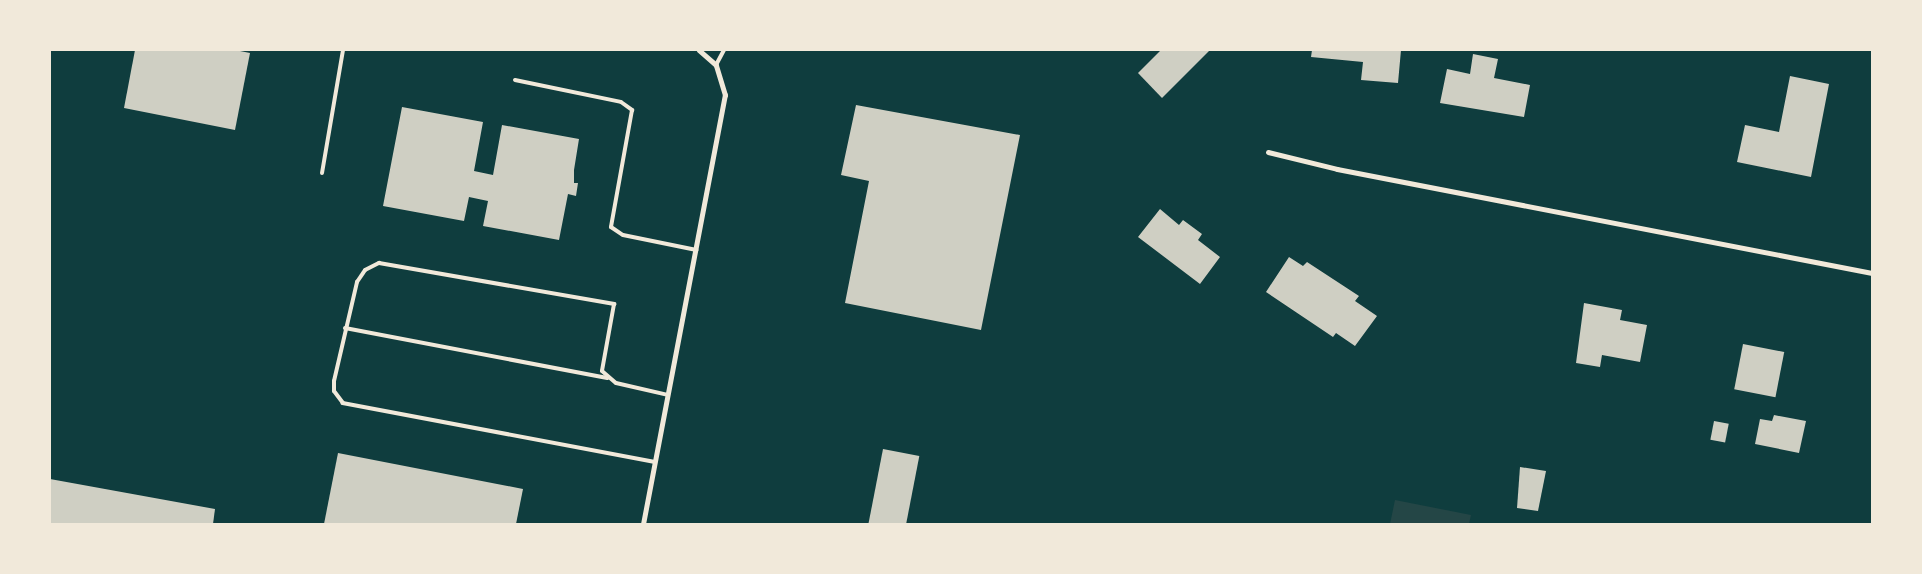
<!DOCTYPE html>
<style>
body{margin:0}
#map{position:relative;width:1922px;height:574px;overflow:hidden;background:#0f3d3e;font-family:Cabin,sans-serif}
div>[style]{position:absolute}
.green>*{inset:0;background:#244646}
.building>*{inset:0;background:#cfcfc3;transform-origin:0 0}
.service>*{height:4px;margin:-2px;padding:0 2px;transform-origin:2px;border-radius:2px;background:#f1e9da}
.minor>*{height:5px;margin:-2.5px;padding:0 2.5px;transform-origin:2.5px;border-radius:2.5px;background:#f1e9da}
span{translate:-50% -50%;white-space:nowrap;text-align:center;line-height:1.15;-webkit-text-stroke:4px #f1e9da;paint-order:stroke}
.frame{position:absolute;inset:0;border:51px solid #f1e9da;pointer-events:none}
</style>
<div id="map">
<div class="green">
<div style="clip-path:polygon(1395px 500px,1471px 515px,1469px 524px,1390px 524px)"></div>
</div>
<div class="building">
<div style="clip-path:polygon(135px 50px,235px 50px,250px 53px,235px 130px,124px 108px)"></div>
<div style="clip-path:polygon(1161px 50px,1210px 50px,1162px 98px,1138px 73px)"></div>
<div style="clip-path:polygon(1312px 50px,1401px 50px,1398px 83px,1361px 80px,1363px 62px,1311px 57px)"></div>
<div style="clip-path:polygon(1473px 54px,1498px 59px,1494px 78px,1530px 85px,1524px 117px,1440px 103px,1447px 69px,1470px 74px)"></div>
<div style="clip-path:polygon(1790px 76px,1829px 84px,1811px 177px,1737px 162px,1745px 125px,1779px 132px)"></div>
<div style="clip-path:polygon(856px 105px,1020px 135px,981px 330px,845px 303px,869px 181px,841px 175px)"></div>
<div style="clip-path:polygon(402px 107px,483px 122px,474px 171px,493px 175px,502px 125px,579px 139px,574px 170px,574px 183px,578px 183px,576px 196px,568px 194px,559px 240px,483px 226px,488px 201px,469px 197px,464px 221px,383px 206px)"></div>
<div style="clip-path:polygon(1160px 209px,1179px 225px,1183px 220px,1202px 234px,1198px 240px,1220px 257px,1200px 284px,1138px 237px)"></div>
<div style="clip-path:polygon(1289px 257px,1303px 266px,1307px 262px,1359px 296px,1355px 301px,1377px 316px,1355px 346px,1336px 333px,1333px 337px,1266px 292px)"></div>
<div style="clip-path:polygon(1584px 303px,1622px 310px,1620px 320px,1647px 325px,1640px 362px,1602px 355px,1600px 367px,1576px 363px)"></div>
<div style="left:1743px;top:344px;width:42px;height:46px;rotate:11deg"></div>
<div style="clip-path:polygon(1774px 415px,1806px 421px,1799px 453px,1755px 444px,1760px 419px,1772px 421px)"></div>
<div style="left:1714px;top:421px;width:15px;height:19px;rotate:11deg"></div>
<div style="left:883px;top:449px;width:37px;height:76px;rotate:11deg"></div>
<div style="clip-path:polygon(338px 453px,523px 489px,516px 524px,324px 524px)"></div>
<div style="clip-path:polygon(1520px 467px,1546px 471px,1538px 511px,1517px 508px)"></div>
<div style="clip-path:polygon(50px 479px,215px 509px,213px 524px,50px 524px)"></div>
</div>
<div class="service">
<div style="left:716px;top:65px;width:17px;rotate:-62deg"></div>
<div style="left:515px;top:80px;width:108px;rotate:11.7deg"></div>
<div style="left:621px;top:102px;width:14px;rotate:36deg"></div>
<div style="left:632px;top:110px;width:119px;rotate:100.2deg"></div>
<div style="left:611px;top:227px;width:14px;rotate:34deg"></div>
<div style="left:623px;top:235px;width:75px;rotate:11.6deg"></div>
<div style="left:322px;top:173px;width:125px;rotate:-80.3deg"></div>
<div style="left:345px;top:328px;width:267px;rotate:10.8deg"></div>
<div style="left:655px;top:462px;width:318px;rotate:-169.3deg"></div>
<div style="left:343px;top:403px;width:15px;rotate:-127deg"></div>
<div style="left:334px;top:391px;width:10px;rotate:-90deg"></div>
<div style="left:334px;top:381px;width:102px;rotate:-76.9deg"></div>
<div style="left:357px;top:282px;width:14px;rotate:-56deg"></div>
<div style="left:365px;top:270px;width:16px;rotate:-27deg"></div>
<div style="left:379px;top:263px;width:239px;rotate:9.9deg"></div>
<div style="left:614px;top:304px;width:68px;rotate:100.2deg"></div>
<div style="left:602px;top:371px;width:18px;rotate:41deg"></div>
<div style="left:616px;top:383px;width:53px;rotate:13deg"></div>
</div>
<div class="minor">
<div style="left:1268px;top:152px;width:71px;rotate:13.8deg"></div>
<div style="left:1337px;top:169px;width:545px;rotate:11deg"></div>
<div style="left:643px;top:524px;width:437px;rotate:-79.2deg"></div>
<div style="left:725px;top:95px;width:31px;rotate:-107deg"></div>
<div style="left:716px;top:65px;width:23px;rotate:-139deg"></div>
</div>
<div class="frame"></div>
</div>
